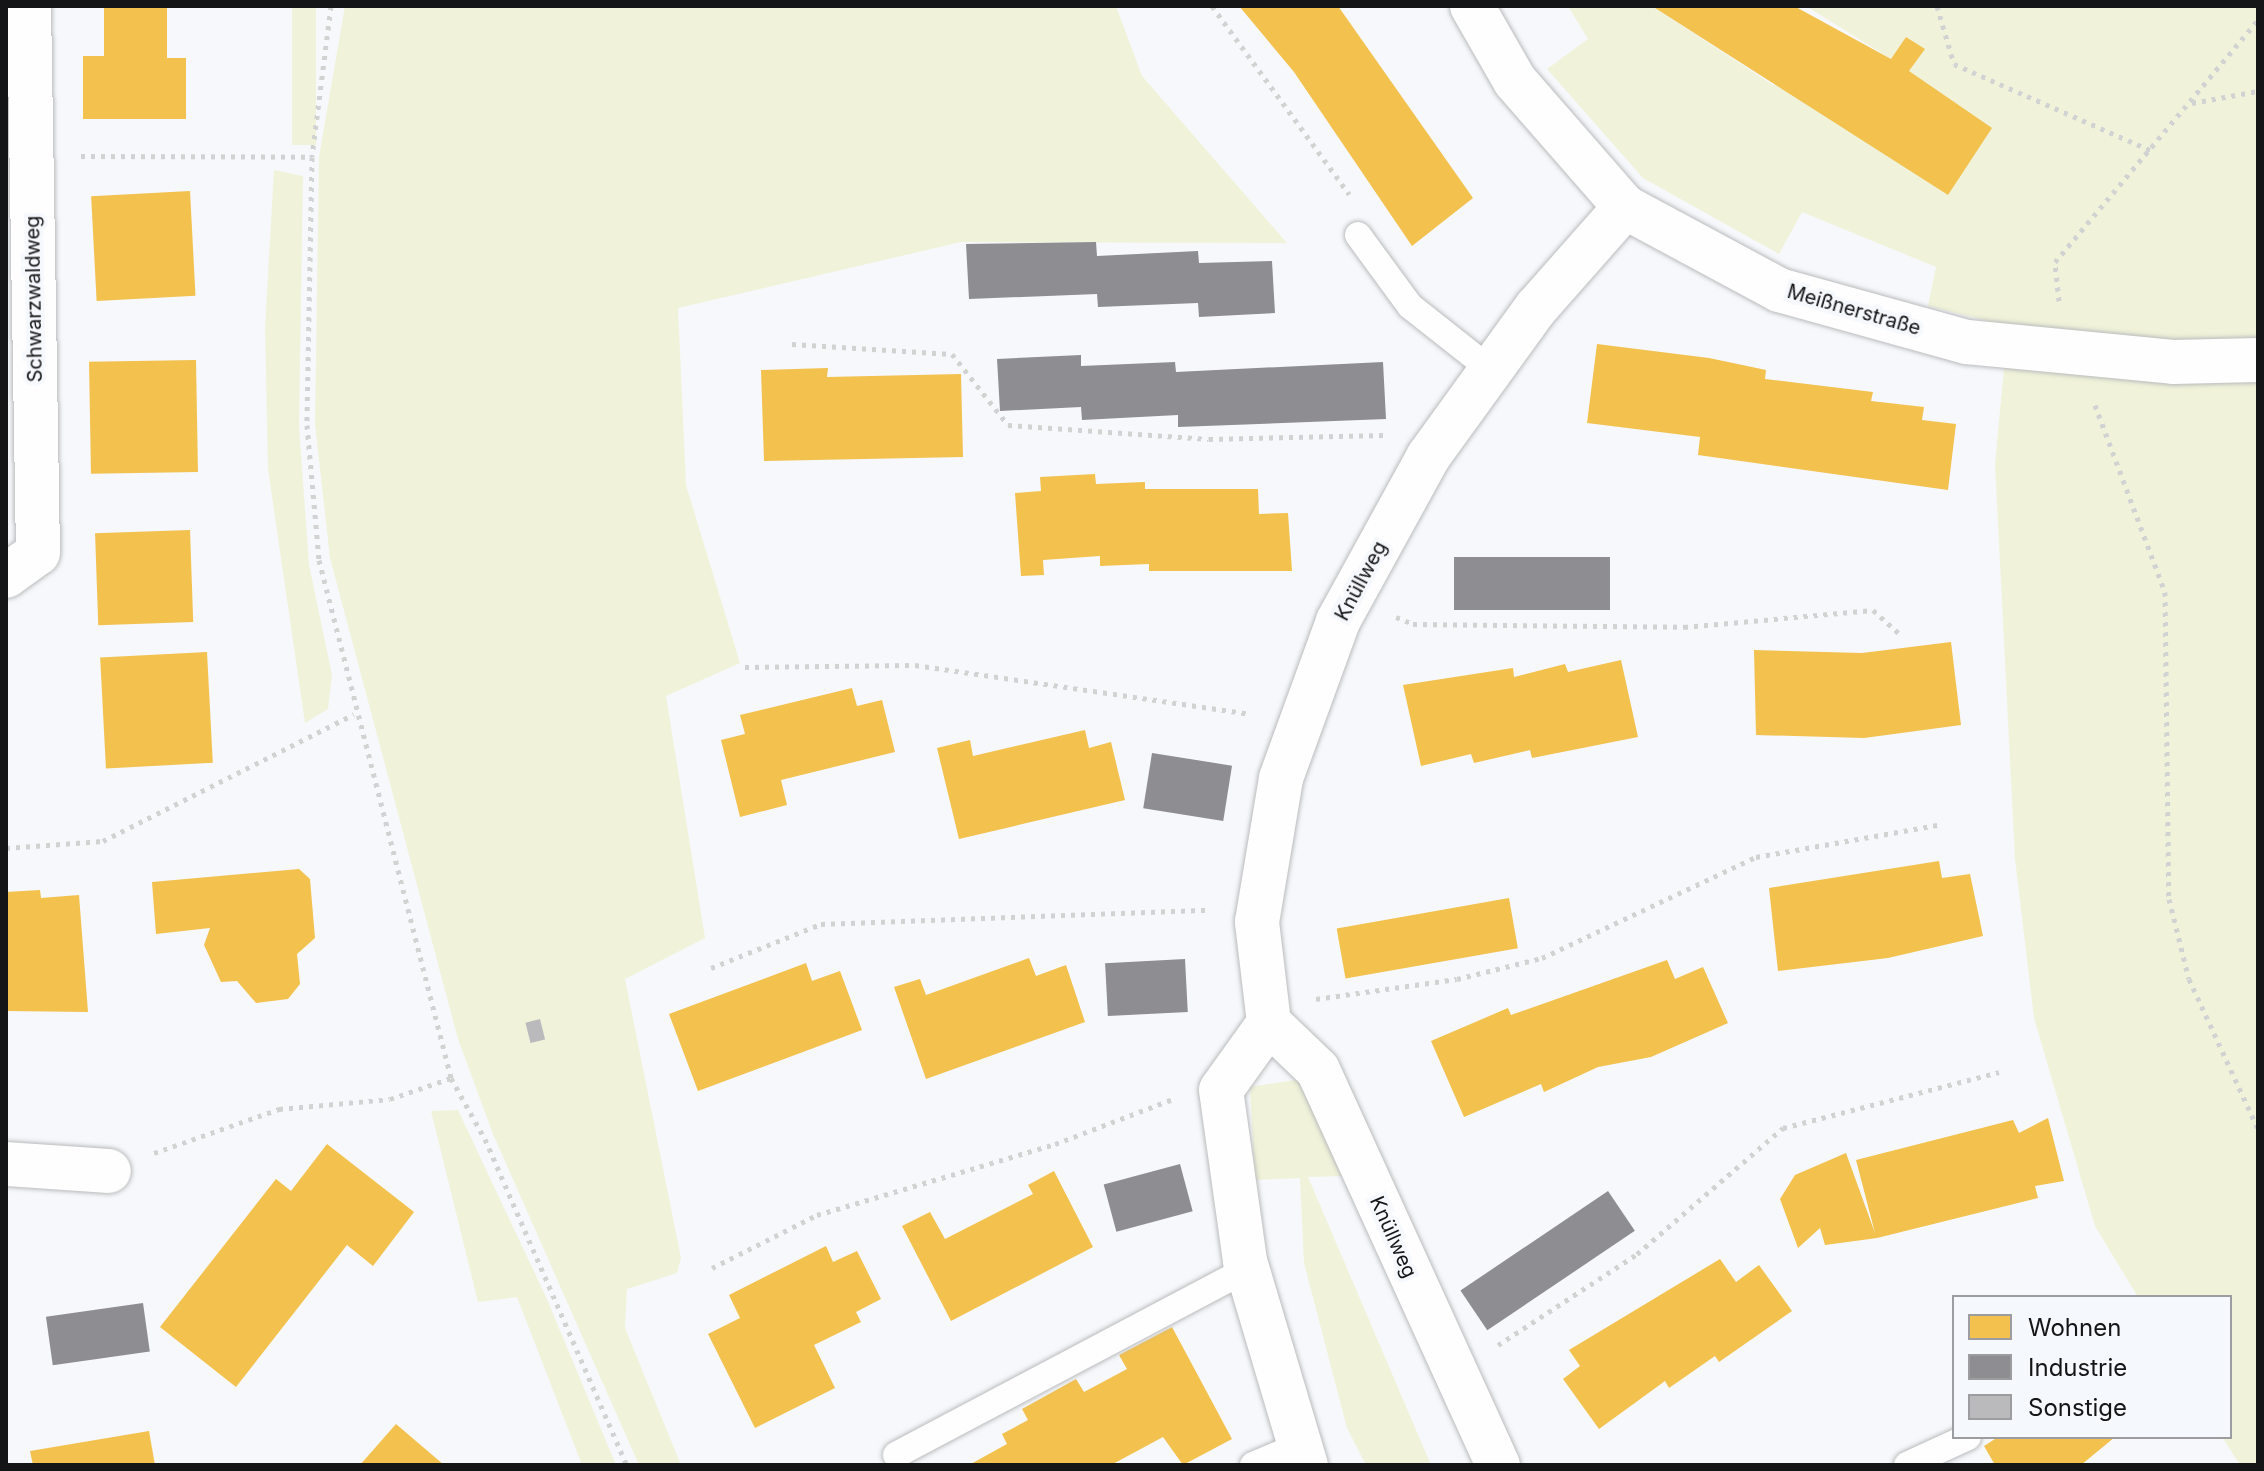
<!DOCTYPE html>
<meta charset="utf-8">
<style>
body{margin:0}
#map{position:relative;width:2264px;height:1471px;overflow:hidden;background:#f6f8fb;font-family:Inter,sans-serif}
div>[style]{position:absolute}
.green>*{inset:0;background:#f0f3d9;transform-origin:0 0}
.homes>*{inset:0;background:#f2c14e;transform-origin:0 0}
.industry>*{inset:0;background:#8d8d92;transform-origin:0 0}
.building>*{inset:0;background:#bababc;transform-origin:0 0}
.path>*{height:5px;margin-top:-2.5px;transform-origin:0;background:repeating-linear-gradient(90deg,#d1d2d2 0 4px,transparent 0 10px)}
.roads{filter:drop-shadow(0 0 2px #babbbd) drop-shadow(0 0 2px #babbbd)}
.lane>*{height:26px;margin:-13px;padding:0 13px;transform-origin:13px;border-radius:13px;background:#fefefe}
.street>*{height:44px;margin:-22px;padding:0 22px;transform-origin:22px;border-radius:22px;background:#fefefe}
span{translate:-50% -50%;white-space:nowrap;text-align:center;line-height:1.15;-webkit-text-stroke:8px #f5f8fc;paint-order:stroke}
.street-label{font-size:20px;color:#141516}
.frame{position:absolute;inset:0;border:8px solid #141516;pointer-events:none}
.legend{position:absolute;left:1952px;top:1295px;width:280px;height:144px;box-sizing:border-box;background:#f5f8fc;border:2px solid #9b9da0;margin:0;padding:10px 14px;list-style:none;font-size:24px;color:#141516}
.legend li{display:flex;align-items:center;gap:16px;height:40px}
.legend b{width:40px;border:2px solid #9b9da0}
</style>
<div id="map">
<div class="green">
<div style="left:292px;top:6px;width:24px;height:139px"></div>
<div style="clip-path:polygon(345px 6px,1116px 6px,1142px 76px,1287px 243px,961px 242px,678px 308px,686px 485px,740px 663px,666px 696px,705px 938px,625px 979px,681px 1258px,677px 1273px,627px 1289px,625px 1328px,681px 1465px,639px 1465px,493px 1134px,458px 1039px,330px 558px,315px 424px,319px 157px)"></div>
<div style="clip-path:polygon(1568px 6px,1652px 6px,1773px 85px,1936px 92px,1909px 71px,1924px 49px,1906px 37px,1891px 59px,1806px 6px,2258px 6px,2258px 1465px,2240px 1465px,2222px 1437px,2230px 1437px,2230px 1297px,2138px 1297px,2095px 1226px,2034px 1018px,2015px 859px,1995px 464px,2008px 326px,1928px 306px,1936px 267px,1802px 212px,1779px 254px,1643px 178px,1547px 69px,1588px 39px)"></div>
<div style="clip-path:polygon(274px 170px,303px 176px,299px 426px,309px 565px,332px 675px,328px 709px,305px 723px,268px 469px,265px 327px)"></div>
<div style="clip-path:polygon(1302px 1079px,1342px 1176px,1308px 1177px,1431px 1465px,1366px 1465px,1347px 1428px,1304px 1263px,1300px 1178px,1255px 1180px,1250px 1087px)"></div>
<div style="clip-path:polygon(458px 1110px,546px 1297px,616px 1465px,582px 1465px,517px 1297px,478px 1302px,431px 1111px)"></div>
</div>
<div class="homes">
<div style="clip-path:polygon(104px 6px,167px 6px,167px 58px,186px 58px,186px 119px,83px 119px,83px 56px,104px 56px)"></div>
<div style="clip-path:polygon(1239px 6px,1338px 6px,1473px 198px,1412px 246px,1294px 72px)"></div>
<div style="clip-path:polygon(1652px 6px,1794px 6px,1891px 59px,1906px 37px,1925px 49px,1909px 71px,1992px 128px,1948px 195px)"></div>
<div style="left:190px;top:191px;width:105px;height:99px;rotate:87deg"></div>
<div style="clip-path:polygon(1597px 344px,1709px 358px,1766px 370px,1765px 379px,1873px 392px,1871px 401px,1924px 407px,1922px 420px,1956px 424px,1948px 490px,1698px 455px,1700px 437px,1587px 423px)"></div>
<div style="left:196px;top:360px;width:112px;height:107px;rotate:89deg"></div>
<div style="clip-path:polygon(828px 368px,827px 377px,961px 374px,963px 457px,764px 461px,761px 370px)"></div>
<div style="clip-path:polygon(1095px 474px,1096px 484px,1145px 482px,1145px 489px,1258px 489px,1259px 514px,1288px 513px,1292px 571px,1149px 571px,1149px 564px,1100px 566px,1100px 556px,1043px 560px,1044px 575px,1021px 576px,1015px 493px,1041px 491px,1040px 477px)"></div>
<div style="left:190px;top:530px;width:92px;height:95px;rotate:88deg"></div>
<div style="clip-path:polygon(1951px 642px,1961px 725px,1864px 738px,1756px 735px,1754px 650px,1862px 653px)"></div>
<div style="left:207px;top:652px;width:111px;height:107px;rotate:87deg"></div>
<div style="clip-path:polygon(1621px 660px,1638px 737px,1532px 758px,1530px 750px,1474px 763px,1471px 754px,1421px 766px,1403px 685px,1513px 668px,1514px 677px,1565px 664px,1568px 672px)"></div>
<div style="clip-path:polygon(852px 688px,857px 706px,882px 700px,895px 752px,781px 780px,787px 805px,740px 817px,721px 740px,745px 734px,740px 715px)"></div>
<div style="clip-path:polygon(1085px 730px,1089px 748px,1111px 742px,1125px 800px,959px 839px,937px 748px,970px 740px,973px 756px)"></div>
<div style="clip-path:polygon(1939px 861px,1942px 878px,1970px 874px,1983px 936px,1888px 958px,1778px 971px,1769px 888px)"></div>
<div style="clip-path:polygon(299px 869px,310px 879px,315px 938px,297px 954px,300px 984px,288px 999px,256px 1003px,237px 981px,221px 982px,204px 945px,210px 928px,156px 934px,152px 882px)"></div>
<div style="clip-path:polygon(40px 890px,41px 898px,79px 895px,88px 1012px,6px 1011px,6px 892px)"></div>
<div style="left:1509px;top:898px;width:51px;height:175px;rotate:80deg"></div>
<div style="clip-path:polygon(1029px 958px,1036px 976px,1066px 965px,1085px 1022px,926px 1079px,894px 987px,920px 979px,926px 995px)"></div>
<div style="clip-path:polygon(1667px 960px,1675px 979px,1703px 967px,1728px 1023px,1651px 1057px,1598px 1067px,1544px 1092px,1541px 1084px,1464px 1117px,1431px 1041px,1508px 1008px,1511px 1015px)"></div>
<div style="clip-path:polygon(806px 963px,812px 981px,840px 971px,862px 1030px,698px 1091px,669px 1014px)"></div>
<div style="clip-path:polygon(2048px 1118px,2064px 1181px,2035px 1186px,2038px 1198px,1877px 1238px,1825px 1245px,1820px 1228px,1798px 1248px,1780px 1199px,1795px 1175px,1846px 1153px,1875px 1233px,1856px 1160px,2013px 1120px,2019px 1133px)"></div>
<div style="clip-path:polygon(327px 1144px,414px 1212px,373px 1266px,347px 1245px,236px 1387px,160px 1327px,276px 1179px,291px 1191px)"></div>
<div style="clip-path:polygon(1054px 1171px,1093px 1247px,951px 1321px,902px 1226px,930px 1212px,945px 1239px,1033px 1194px,1028px 1185px)"></div>
<div style="clip-path:polygon(826px 1246px,833px 1262px,857px 1251px,881px 1299px,856px 1312px,861px 1322px,814px 1345px,835px 1388px,755px 1428px,708px 1334px,740px 1318px,729px 1295px)"></div>
<div style="clip-path:polygon(1720px 1259px,1736px 1282px,1759px 1265px,1792px 1311px,1719px 1362px,1715px 1356px,1669px 1388px,1665px 1381px,1599px 1429px,1563px 1379px,1580px 1366px,1569px 1350px)"></div>
<div style="clip-path:polygon(1172px 1327px,1232px 1439px,1183px 1465px,1163px 1437px,1111px 1465px,969px 1465px,1007px 1444px,1002px 1434px,1028px 1420px,1022px 1409px,1076px 1379px,1084px 1392px,1127px 1369px,1119px 1355px)"></div>
<div style="clip-path:polygon(396px 1424px,444px 1465px,360px 1465px)"></div>
<div style="clip-path:polygon(149px 1431px,155px 1465px,33px 1465px,30px 1451px)"></div>
<div style="clip-path:polygon(1998px 1437px,2115px 1437px,2081px 1465px,1995px 1465px,1984px 1446px)"></div>
</div>
<div class="industry">
<div style="clip-path:polygon(1096px 242px,1097px 256px,1198px 251px,1199px 263px,1272px 261px,1275px 313px,1199px 317px,1198px 303px,1098px 307px,1097px 294px,969px 299px,966px 244px)"></div>
<div style="clip-path:polygon(1081px 355px,1081px 366px,1175px 362px,1176px 372px,1383px 362px,1386px 419px,1178px 427px,1178px 415px,1082px 420px,1081px 407px,1000px 411px,997px 359px)"></div>
<div style="left:1454px;top:557px;width:156px;height:53px"></div>
<div style="left:1152px;top:753px;width:81px;height:56px;rotate:9deg"></div>
<div style="left:1185px;top:959px;width:53px;height:80px;rotate:87deg"></div>
<div style="left:1180px;top:1164px;width:49px;height:79px;rotate:75deg"></div>
<div style="left:1608px;top:1191px;width:48px;height:178px;rotate:56deg"></div>
<div style="left:143px;top:1303px;width:49px;height:98px;rotate:82deg"></div>
</div>
<div class="building">
<div style="left:540px;top:1019px;width:21px;height:15px;rotate:76deg"></div>
</div>
<div class="path">
<div style="left:331px;top:6px;width:152px;rotate:97.2deg"></div>
<div style="left:312px;top:157px;width:268px;rotate:91.1deg"></div>
<div style="left:307px;top:425px;width:136px;rotate:84.9deg"></div>
<div style="left:319px;top:560px;width:535px;rotate:75.7deg"></div>
<div style="left:451px;top:1078px;width:70px;rotate:60.9deg"></div>
<div style="left:485px;top:1139px;width:356px;rotate:66.5deg"></div>
<div style="left:1212px;top:6px;width:233px;rotate:53.9deg"></div>
<div style="left:1937px;top:6px;width:60px;rotate:73.7deg"></div>
<div style="left:1954px;top:64px;width:216px;rotate:23.7deg"></div>
<div style="left:2192px;top:103px;width:67px;rotate:-10.3deg"></div>
<div style="left:81px;top:156px;width:231px;rotate:0.2deg"></div>
<div style="left:2059px;top:301px;width:39px;rotate:-96deg"></div>
<div style="left:2055px;top:262px;width:316px;rotate:-50deg"></div>
<div style="left:792px;top:344px;width:160px;rotate:3.6deg"></div>
<div style="left:952px;top:354px;width:90px;rotate:51.7deg"></div>
<div style="left:1008px;top:425px;width:201px;rotate:4deg"></div>
<div style="left:1209px;top:439px;width:175px;rotate:-1.3deg"></div>
<div style="left:2095px;top:405px;width:200px;rotate:69.5deg"></div>
<div style="left:2165px;top:592px;width:307px;rotate:89.3deg"></div>
<div style="left:2169px;top:899px;width:82px;rotate:76deg"></div>
<div style="left:2189px;top:979px;width:165px;rotate:65.3deg"></div>
<div style="left:1396px;top:617px;width:18px;rotate:22deg"></div>
<div style="left:1413px;top:624px;width:271px;rotate:0.6deg"></div>
<div style="left:1684px;top:627px;width:190px;rotate:-5.1deg"></div>
<div style="left:1873px;top:610px;width:39px;rotate:42deg"></div>
<div style="left:745px;top:667px;width:170px;rotate:-0.7deg"></div>
<div style="left:915px;top:665px;width:338px;rotate:8.3deg"></div>
<div style="left:6px;top:848px;width:97px;rotate:-4.1deg"></div>
<div style="left:103px;top:841px;width:281px;rotate:-26.8deg"></div>
<div style="left:711px;top:968px;width:118px;rotate:-21.8deg"></div>
<div style="left:821px;top:924px;width:389px;rotate:-2.1deg"></div>
<div style="left:1316px;top:999px;width:142px;rotate:-8.1deg"></div>
<div style="left:1457px;top:979px;width:88px;rotate:-13.9deg"></div>
<div style="left:1542px;top:958px;width:237px;rotate:-25.3deg"></div>
<div style="left:1756px;top:857px;width:184px;rotate:-10deg"></div>
<div style="left:154px;top:1153px;width:133px;rotate:-19.4deg"></div>
<div style="left:279px;top:1109px;width:111px;rotate:-5.1deg"></div>
<div style="left:390px;top:1099px;width:65px;rotate:-19deg"></div>
<div style="left:712px;top:1268px;width:118px;rotate:-26.8deg"></div>
<div style="left:817px;top:1215px;width:248px;rotate:-16.6deg"></div>
<div style="left:1055px;top:1144px;width:126px;rotate:-20.9deg"></div>
<div style="left:1498px;top:1345px;width:166px;rotate:-33.2deg"></div>
<div style="left:1637px;top:1254px;width:193px;rotate:-40.8deg"></div>
<div style="left:1783px;top:1128px;width:223px;rotate:-14.5deg"></div>
</div>
<div class="roads">
<div class="lane">
<div style="left:1358px;top:235px;width:88px;rotate:53.8deg"></div>
<div style="left:1410px;top:306px;width:103px;rotate:38.3deg"></div>
<div style="left:896px;top:1455px;width:397px;rotate:-27.9deg"></div>
<div style="left:1253px;top:1465px;width:49px;rotate:-22.9deg"></div>
<div style="left:1907px;top:1465px;width:67px;rotate:-24.7deg"></div>
</div>
<div class="street">
<div style="left:1472px;top:6px;width:86px;rotate:60.2deg"></div>
<div style="left:1515px;top:81px;width:167px;rotate:48.9deg"></div>
<div style="left:1625px;top:207px;width:175px;rotate:28.3deg"></div>
<div style="left:1779px;top:290px;width:195px;rotate:15.5deg"></div>
<div style="left:1967px;top:342px;width:207px;rotate:5.5deg"></div>
<div style="left:2173px;top:362px;width:85px;rotate:-1.3deg"></div>
<div style="left:6px;top:576px;width:39px;rotate:-36deg"></div>
<div style="left:38px;top:553px;width:547px;rotate:-90.94deg"></div>
<div style="left:1269px;top:1023px;width:82px;rotate:125.6deg"></div>
<div style="left:1221px;top:1090px;width:173px;rotate:82deg"></div>
<div style="left:1245px;top:1261px;width:213px;rotate:73.4deg"></div>
<div style="left:6px;top:1164px;width:103px;rotate:3.9deg"></div>
<div style="left:1498px;top:1465px;width:434px;rotate:-114.5deg"></div>
<div style="left:1318px;top:1070px;width:68px;rotate:-136.2deg"></div>
<div style="left:1269px;top:1023px;width:102px;rotate:-96.8deg"></div>
<div style="left:1257px;top:922px;width:146px;rotate:-80.5deg"></div>
<div style="left:1281px;top:778px;width:167px;rotate:-70deg"></div>
<div style="left:1338px;top:621px;width:187px;rotate:-61.2deg"></div>
<div style="left:1428px;top:457px;width:184px;rotate:-54.1deg"></div>
<div style="left:1536px;top:308px;width:135px;rotate:-48.6deg"></div>
</div>
</div>
<div class="street-label">
<span style="left:34px;top:299px;rotate:-91deg">Schwarzwaldweg</span>
<span style="left:1854px;top:310px;rotate:16deg">Meißnerstraße</span>
<span style="left:1361px;top:581px;rotate:-62deg">Knüllweg</span>
<span style="left:1393px;top:1237px;rotate:66deg">Knüllweg</span>
</div>
<div class="frame"></div>
<ul class="legend">
<li><b style="height:22px;background:#f2c14e"></b>Wohnen</li>
<li><b style="height:22px;background:#8d8d92"></b>Industrie</li>
<li><b style="height:22px;background:#bababc"></b>Sonstige</li>
</ul>
</div>
